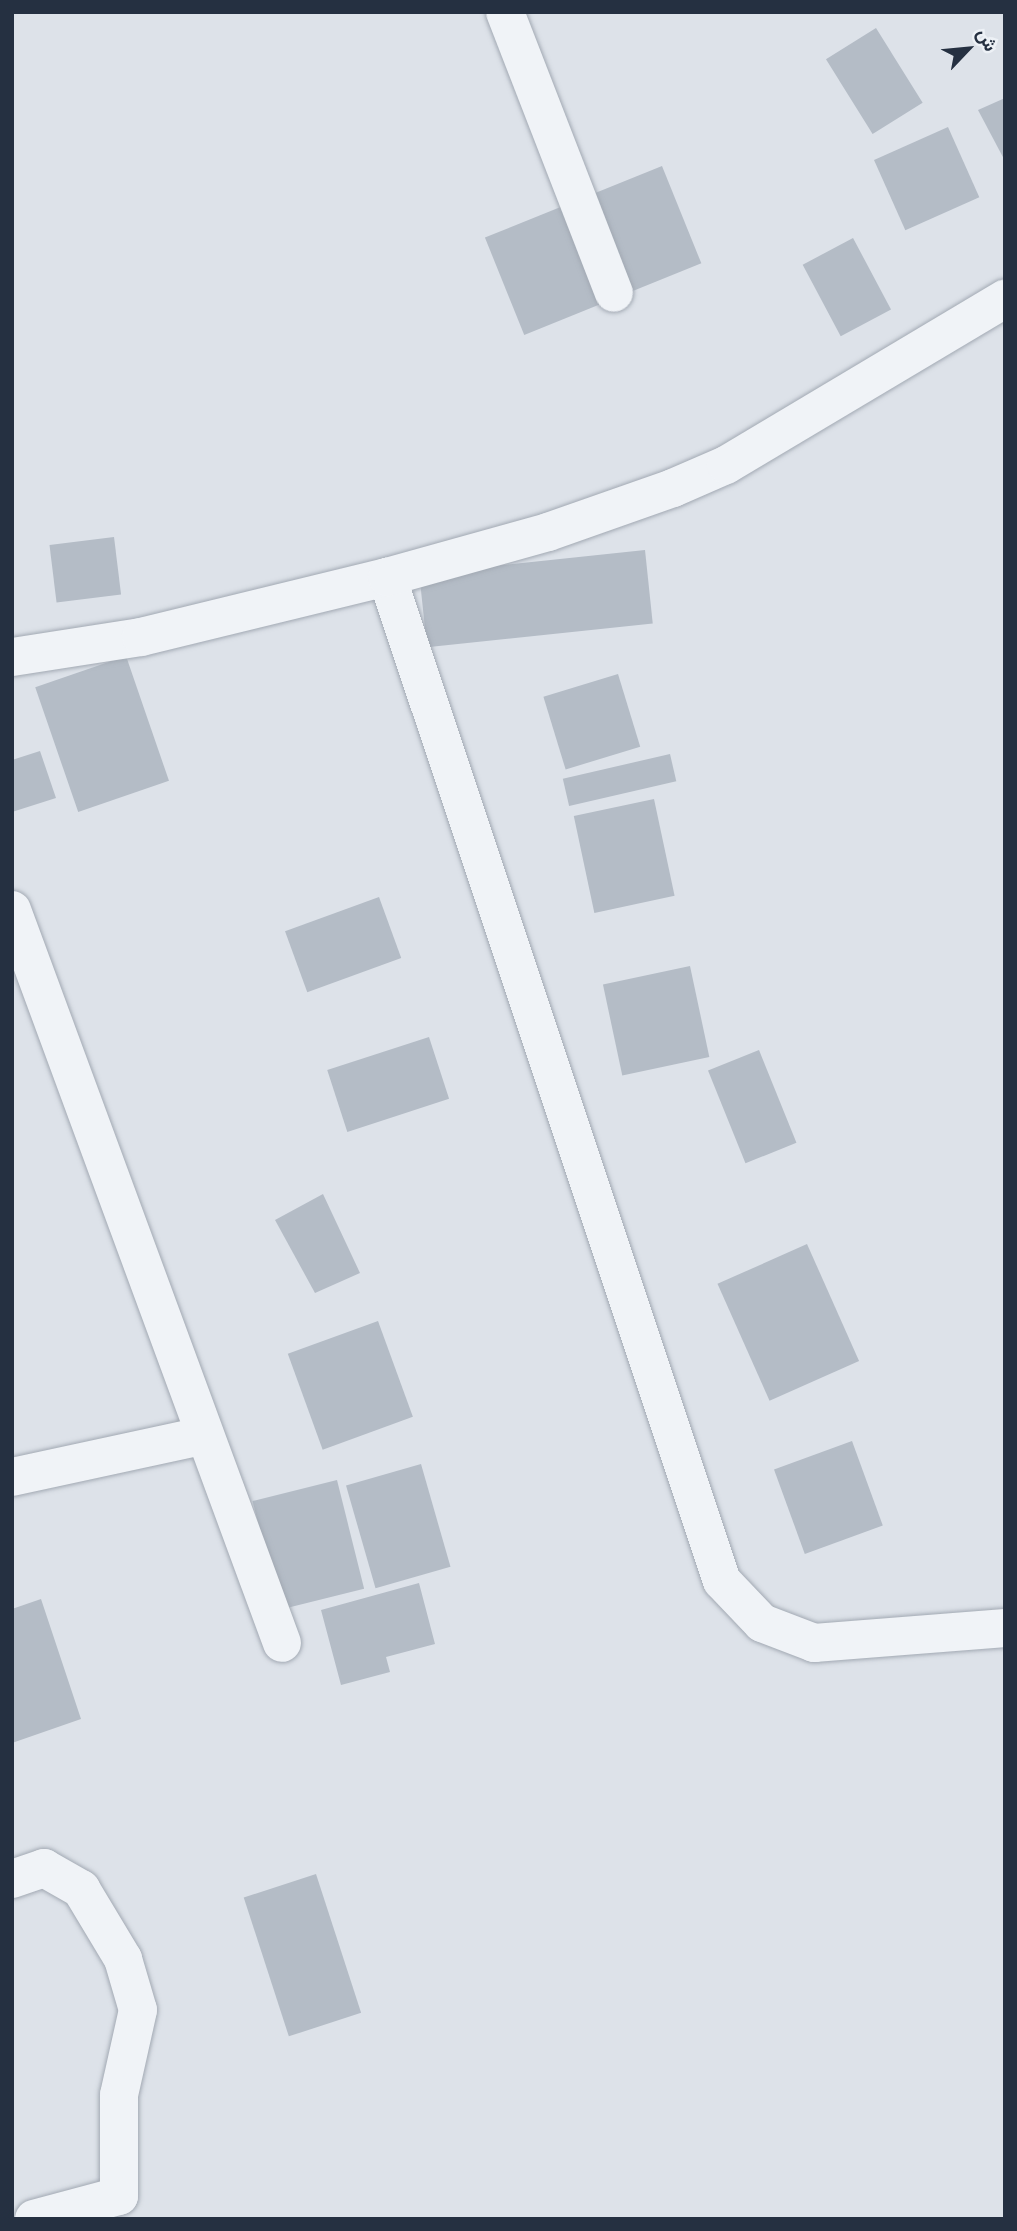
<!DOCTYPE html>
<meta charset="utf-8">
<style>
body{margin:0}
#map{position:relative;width:1017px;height:2231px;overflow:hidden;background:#dde2e9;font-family:Inter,Vazirmatn,sans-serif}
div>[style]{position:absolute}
.building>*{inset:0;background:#b4bcc6;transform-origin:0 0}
.roads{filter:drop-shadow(0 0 2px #a2a9b3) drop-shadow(0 0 2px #a2a9b3)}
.minor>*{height:38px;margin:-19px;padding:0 19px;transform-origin:19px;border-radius:19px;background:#f0f3f7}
span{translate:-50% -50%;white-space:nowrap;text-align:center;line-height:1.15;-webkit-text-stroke:5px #edf1f6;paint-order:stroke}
.frame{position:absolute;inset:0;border:14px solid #253041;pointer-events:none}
.north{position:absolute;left:933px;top:14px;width:70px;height:70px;-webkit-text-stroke:5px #edf1f6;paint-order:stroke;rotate:64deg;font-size:19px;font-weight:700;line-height:28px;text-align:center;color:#253041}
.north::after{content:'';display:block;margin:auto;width:24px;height:32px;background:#253041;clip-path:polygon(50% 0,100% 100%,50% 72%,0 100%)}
</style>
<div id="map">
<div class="building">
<div style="left:876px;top:28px;width:88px;height:59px;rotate:58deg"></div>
<div style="clip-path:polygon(1005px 98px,1005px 161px,978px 110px)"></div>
<div style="left:948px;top:127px;width:77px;height:81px;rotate:66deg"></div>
<div style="left:662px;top:166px;width:105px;height:191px;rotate:68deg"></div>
<div style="left:853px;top:238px;width:81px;height:57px;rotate:62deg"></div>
<div style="left:114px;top:537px;width:58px;height:65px;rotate:83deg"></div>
<div style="left:645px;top:550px;width:74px;height:227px;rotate:84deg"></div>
<div style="left:126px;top:656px;width:132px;height:96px;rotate:71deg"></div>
<div style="left:618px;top:674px;width:76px;height:78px;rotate:73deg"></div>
<div style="clip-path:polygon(40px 751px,56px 798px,12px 812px,12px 760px)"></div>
<div style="left:670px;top:754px;width:28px;height:110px;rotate:77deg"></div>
<div style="left:654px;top:799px;width:99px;height:82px;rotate:78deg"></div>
<div style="left:379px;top:897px;width:65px;height:100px;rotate:70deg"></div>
<div style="left:690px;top:966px;width:93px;height:89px;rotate:78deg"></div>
<div style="left:429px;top:1037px;width:65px;height:107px;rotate:72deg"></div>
<div style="left:759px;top:1050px;width:100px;height:55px;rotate:68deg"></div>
<div style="clip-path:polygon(323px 1194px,360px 1273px,315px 1293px,275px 1220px)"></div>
<div style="left:807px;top:1244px;width:128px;height:98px;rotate:66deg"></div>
<div style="left:378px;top:1321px;width:102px;height:96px;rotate:70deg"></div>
<div style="left:852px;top:1441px;width:90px;height:83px;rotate:70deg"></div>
<div style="left:421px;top:1464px;width:107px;height:78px;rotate:74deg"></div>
<div style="left:337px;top:1480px;width:112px;height:87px;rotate:76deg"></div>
<div style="clip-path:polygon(419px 1583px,435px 1644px,386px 1657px,390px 1672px,341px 1685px,321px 1610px)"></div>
<div style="clip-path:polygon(41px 1599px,81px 1719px,12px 1743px,12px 1609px)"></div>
<div style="left:316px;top:1874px;width:146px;height:76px;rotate:72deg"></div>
</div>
<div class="roads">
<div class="minor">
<div style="left:505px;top:12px;width:301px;rotate:68.8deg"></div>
<div style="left:387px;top:577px;width:1058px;rotate:71.55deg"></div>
<div style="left:722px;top:1581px;width:58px;rotate:46.4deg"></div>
<div style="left:762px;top:1623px;width:56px;rotate:21deg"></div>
<div style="left:814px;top:1643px;width:192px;rotate:-4.5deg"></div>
<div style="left:12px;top:657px;width:131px;rotate:-8.8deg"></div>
<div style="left:141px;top:637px;width:253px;rotate:-13.7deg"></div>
<div style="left:387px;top:577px;width:167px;rotate:-15.6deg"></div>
<div style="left:548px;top:532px;width:133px;rotate:-19.4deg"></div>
<div style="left:673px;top:488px;width:58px;rotate:-23.5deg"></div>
<div style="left:726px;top:465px;width:325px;rotate:-30.8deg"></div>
<div style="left:12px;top:910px;width:781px;rotate:69.78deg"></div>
<div style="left:12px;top:1477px;width:193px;rotate:-12.2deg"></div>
<div style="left:12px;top:1879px;width:34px;rotate:-19deg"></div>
<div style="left:44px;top:1868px;width:43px;rotate:29.6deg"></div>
<div style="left:81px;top:1889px;width:82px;rotate:59deg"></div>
<div style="left:123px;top:1959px;width:53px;rotate:73.6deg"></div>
<div style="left:138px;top:2010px;width:87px;rotate:102.6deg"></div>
<div style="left:119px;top:2095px;width:101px;rotate:90deg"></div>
<div style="left:119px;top:2196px;width:88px;rotate:164.9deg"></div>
</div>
</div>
<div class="frame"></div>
<div class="north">ش</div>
</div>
